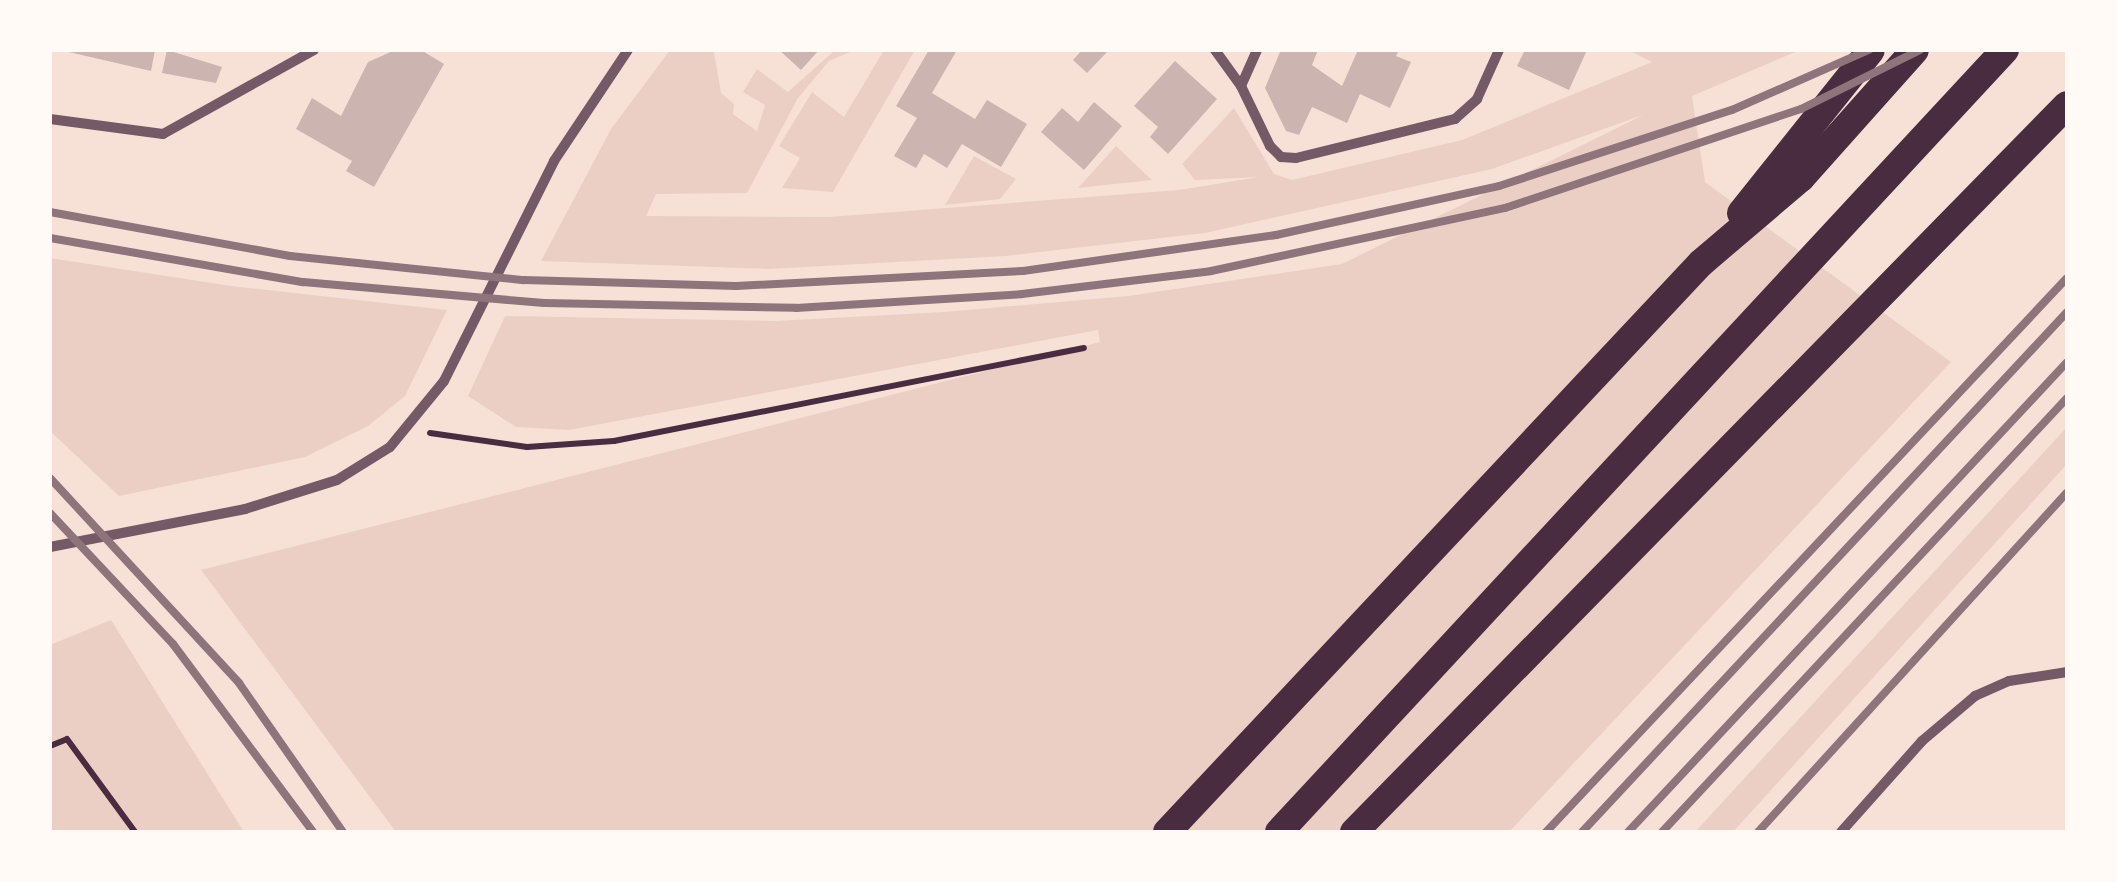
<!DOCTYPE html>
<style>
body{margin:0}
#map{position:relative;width:2117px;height:882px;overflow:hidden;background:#f7e1d7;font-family:"DM Sans",sans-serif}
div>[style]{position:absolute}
.green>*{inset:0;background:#ebcfc5}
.building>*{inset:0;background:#ccb4b1}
.path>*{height:6px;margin:-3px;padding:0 3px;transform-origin:3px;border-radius:3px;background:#4a2c40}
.minor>*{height:10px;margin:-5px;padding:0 5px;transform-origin:5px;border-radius:5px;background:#755966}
.trunk>*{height:28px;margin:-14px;padding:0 14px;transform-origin:14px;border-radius:14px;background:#4a2c40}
.rail>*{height:8px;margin:-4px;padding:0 4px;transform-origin:4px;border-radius:4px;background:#8f747c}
span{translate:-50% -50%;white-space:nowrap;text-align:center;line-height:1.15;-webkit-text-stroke:10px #fffaf5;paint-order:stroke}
.frame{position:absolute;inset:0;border:52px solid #fffaf5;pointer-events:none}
</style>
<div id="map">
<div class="green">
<div style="clip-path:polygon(670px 50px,714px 52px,721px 93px,734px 104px,733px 114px,757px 131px,765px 105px,743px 92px,757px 69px,788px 92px,835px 50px,855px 50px,829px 61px,798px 98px,747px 193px,656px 194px,646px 216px,829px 217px,1179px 190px,1259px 177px,1195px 180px,1182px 164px,1234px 108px,1274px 174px,1292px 180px,1462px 140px,1652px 62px,1628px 50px,1800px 50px,1692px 96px,1705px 182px,1951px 362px,1509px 832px,396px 832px,201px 570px,1100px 342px,1098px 330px,569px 430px,516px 427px,468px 396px,505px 316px,775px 321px,944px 312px,1128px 296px,1342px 264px,1643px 115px,1492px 169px,1205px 233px,1006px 256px,769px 269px,541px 261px,611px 129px)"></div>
<div style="clip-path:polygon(884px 50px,915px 50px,833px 192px,782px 188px,800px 158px,779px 146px,812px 92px,844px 117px)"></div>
<div style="clip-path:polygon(1116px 146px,1152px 180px,1078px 188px)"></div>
<div style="clip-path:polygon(974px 156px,1016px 179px,1000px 199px,945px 205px)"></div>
<div style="clip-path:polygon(50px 258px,231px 286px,447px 310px,405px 396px,368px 426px,305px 457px,119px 496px,50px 431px)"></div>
<div style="clip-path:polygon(2067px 427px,2067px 464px,1733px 832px,1695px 832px)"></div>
<div style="clip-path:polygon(111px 620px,244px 832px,50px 832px,50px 645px)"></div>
</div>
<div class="building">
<div style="clip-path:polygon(60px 50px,155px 50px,151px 71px)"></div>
<div style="clip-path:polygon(167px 50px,222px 67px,216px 83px,162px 73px)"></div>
<div style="clip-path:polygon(395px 50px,421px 50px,444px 64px,374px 187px,346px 171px,352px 161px,296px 129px,312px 98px,341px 116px,368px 62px)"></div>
<div style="clip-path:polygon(779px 50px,819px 50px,801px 70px)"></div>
<div style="clip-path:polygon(929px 50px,957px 50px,932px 93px,975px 119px,987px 100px,1027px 124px,1001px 167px,962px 144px,947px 168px,924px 154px,916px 168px,894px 156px,917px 118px,896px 106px)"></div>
<div style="clip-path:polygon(1082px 50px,1109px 50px,1087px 73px,1073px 60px)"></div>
<div style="clip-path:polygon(1318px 50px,1312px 65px,1342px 86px,1358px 50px,1399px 50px,1396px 56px,1411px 62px,1390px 108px,1360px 94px,1347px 123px,1312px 107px,1299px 135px,1286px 131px,1265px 88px,1280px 52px)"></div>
<div style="clip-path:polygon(1525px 50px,1587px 50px,1569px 90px,1517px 66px)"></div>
<div style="clip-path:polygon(1175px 61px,1217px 99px,1168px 154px,1150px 137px,1158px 127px,1134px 106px)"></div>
<div style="clip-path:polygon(1094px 102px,1122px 126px,1084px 170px,1041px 132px,1062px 108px,1078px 122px)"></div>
</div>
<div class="path">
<div style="left:430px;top:433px;width:98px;rotate:8.2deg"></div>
<div style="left:527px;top:447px;width:87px;rotate:-3.9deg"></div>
<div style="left:614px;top:441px;width:479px;rotate:-11.2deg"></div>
<div style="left:50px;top:746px;width:18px;rotate:-22deg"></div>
<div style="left:67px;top:739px;width:115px;rotate:53.8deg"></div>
</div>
<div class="minor">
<div style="left:1215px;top:50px;width:44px;rotate:54.2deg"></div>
<div style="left:1241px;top:86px;width:39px;rotate:-66deg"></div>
<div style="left:1241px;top:86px;width:67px;rotate:64.2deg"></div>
<div style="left:1270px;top:146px;width:16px;rotate:45deg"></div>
<div style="left:1281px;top:157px;width:15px;rotate:4deg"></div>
<div style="left:1296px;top:158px;width:164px;rotate:-13.8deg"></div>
<div style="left:1455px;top:119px;width:30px;rotate:-42deg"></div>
<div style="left:1477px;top:99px;width:54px;rotate:-65.8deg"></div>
<div style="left:50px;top:119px;width:114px;rotate:7.6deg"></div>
<div style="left:163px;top:134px;width:173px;rotate:-29.1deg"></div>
<div style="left:50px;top:547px;width:199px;rotate:-11deg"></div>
<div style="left:245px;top:509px;width:96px;rotate:-17.5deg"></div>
<div style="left:337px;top:480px;width:62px;rotate:-31.9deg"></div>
<div style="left:390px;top:447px;width:85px;rotate:-50.7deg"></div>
<div style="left:444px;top:381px;width:246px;rotate:-63.4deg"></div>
<div style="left:554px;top:161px;width:133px;rotate:-56.3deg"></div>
<div style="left:1841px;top:832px;width:122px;rotate:-48.3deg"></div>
<div style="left:1922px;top:741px;width:70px;rotate:-40.3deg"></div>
<div style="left:1975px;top:696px;width:37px;rotate:-24deg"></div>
<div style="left:2009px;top:681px;width:59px;rotate:-8.8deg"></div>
</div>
<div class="trunk">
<div style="left:1741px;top:213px;width:208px;rotate:-51.4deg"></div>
<div style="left:1167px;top:832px;width:780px;rotate:-46.82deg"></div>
<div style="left:1701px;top:263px;width:131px;rotate:-40.4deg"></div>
<div style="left:1801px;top:178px;width:171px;rotate:-48.3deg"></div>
<div style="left:1279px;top:832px;width:1067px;rotate:-47.13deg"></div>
<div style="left:1354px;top:832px;width:1018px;rotate:-45.56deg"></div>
</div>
<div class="rail">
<div style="left:50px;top:212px;width:244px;rotate:10.4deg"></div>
<div style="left:290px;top:256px;width:235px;rotate:5.9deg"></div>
<div style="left:524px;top:280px;width:212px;rotate:1.6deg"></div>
<div style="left:736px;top:286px;width:287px;rotate:-3deg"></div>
<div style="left:1023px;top:271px;width:256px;rotate:-8.1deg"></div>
<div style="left:1276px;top:235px;width:228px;rotate:-12.4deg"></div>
<div style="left:1499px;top:186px;width:245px;rotate:-18.1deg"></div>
<div style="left:1732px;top:110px;width:150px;rotate:-23.7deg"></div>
<div style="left:50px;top:238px;width:257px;rotate:9.9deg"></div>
<div style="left:303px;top:282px;width:242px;rotate:5deg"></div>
<div style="left:544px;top:303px;width:252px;rotate:1.1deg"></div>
<div style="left:796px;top:308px;width:226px;rotate:-3.5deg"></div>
<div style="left:1022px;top:294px;width:190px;rotate:-6.9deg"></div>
<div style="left:1211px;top:271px;width:301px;rotate:-12.1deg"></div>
<div style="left:1505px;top:208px;width:312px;rotate:-18.5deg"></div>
<div style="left:1801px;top:109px;width:133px;rotate:-26.4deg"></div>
<div style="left:50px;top:478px;width:279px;rotate:47.3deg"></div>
<div style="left:239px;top:683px;width:182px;rotate:55.1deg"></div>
<div style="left:50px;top:513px;width:180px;rotate:46.8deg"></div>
<div style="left:173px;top:644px;width:234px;rotate:53.3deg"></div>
<div style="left:1546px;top:832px;width:760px;rotate:-46.76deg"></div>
<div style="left:1582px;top:832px;width:711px;rotate:-46.99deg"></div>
<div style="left:1628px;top:832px;width:643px;rotate:-46.95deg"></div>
<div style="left:1662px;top:832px;width:594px;rotate:-46.98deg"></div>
<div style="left:1758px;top:832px;width:459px;rotate:-47.7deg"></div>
</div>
<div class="frame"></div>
</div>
